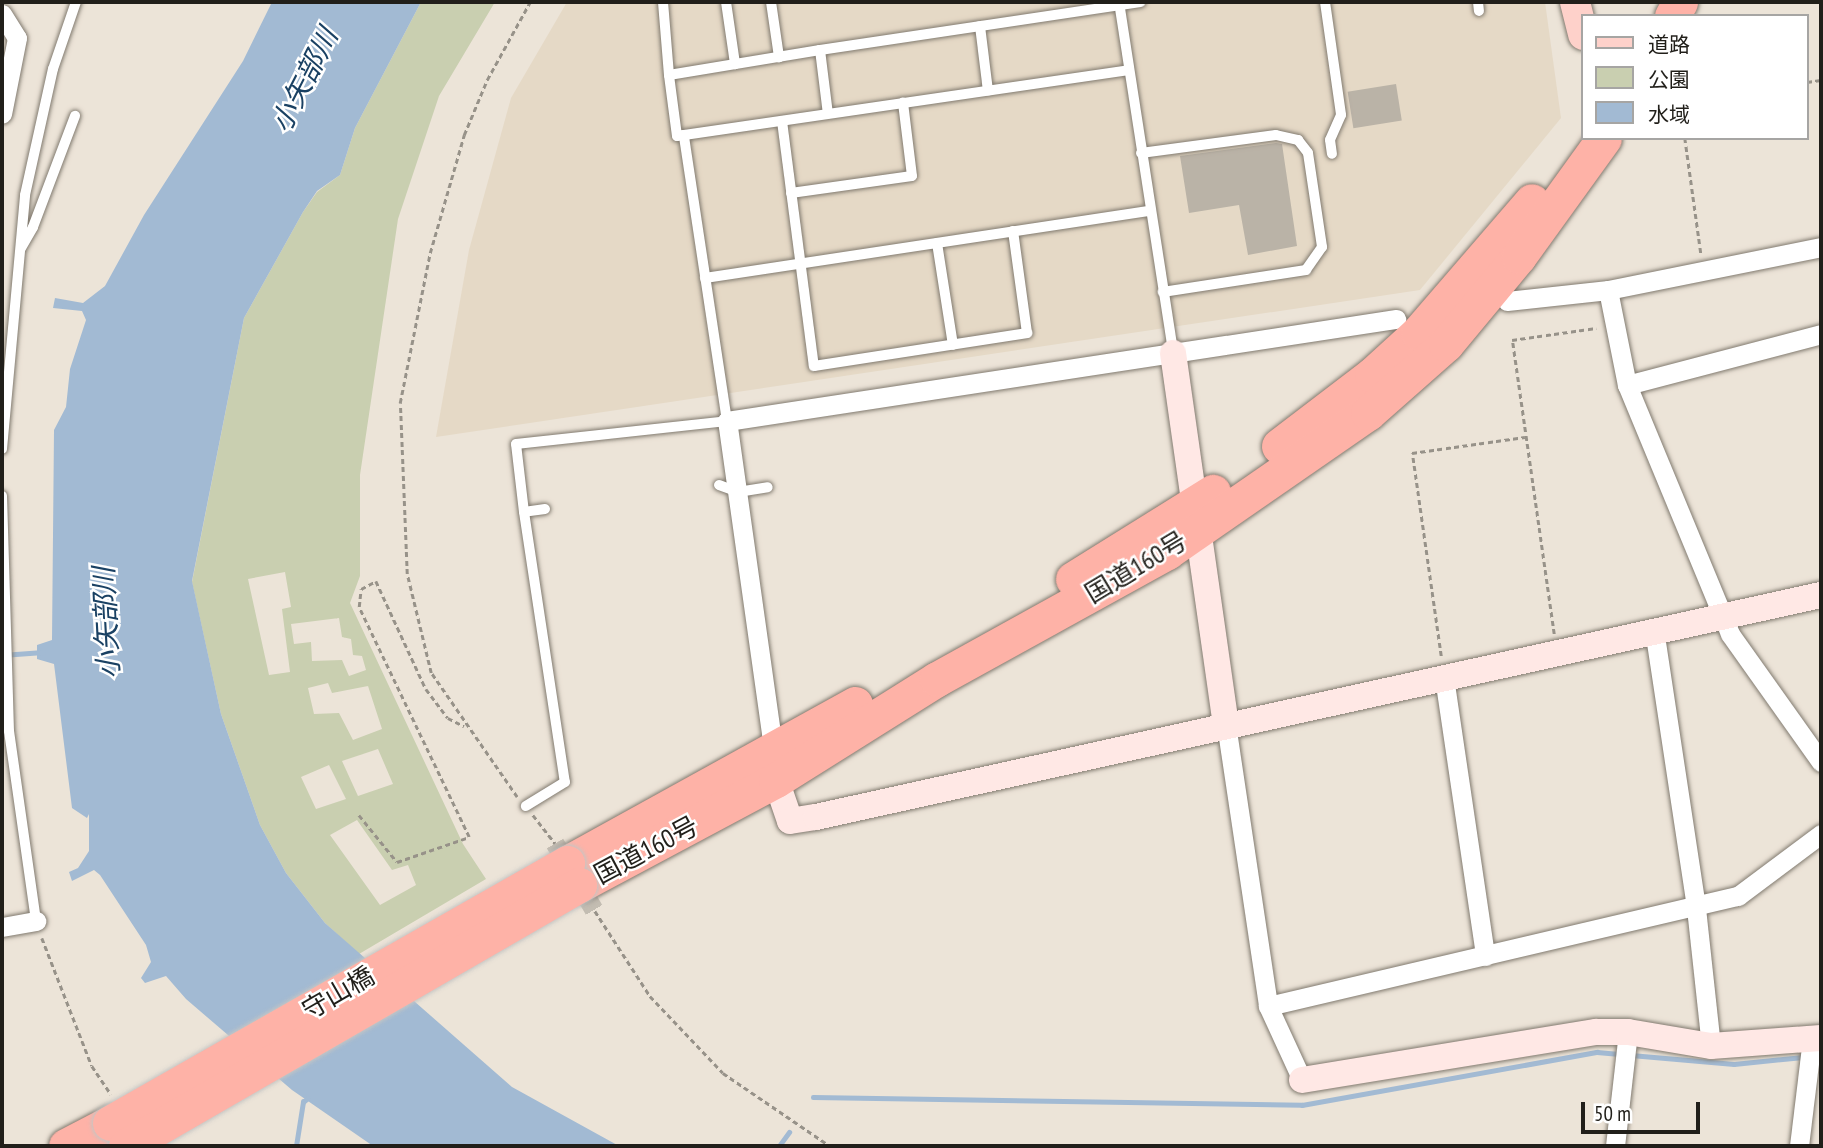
<!DOCTYPE html>
<meta charset="utf-8">
<style>
body{margin:0}
#map{position:relative;width:1823px;height:1148px;overflow:hidden;background:#ece4d8;font-family:"PT Sans Narrow","Noto Sans JP",sans-serif}
div>[style]{position:absolute}
.built>*{inset:0;background:#e5d9c6}
.green>*{inset:0;background:#c9cfb0}
.water>*{inset:0;background:#a2bad3}
.stream>*{height:4.5px;margin:-2.25px;padding:0 2.25px;transform-origin:2.25px;border-radius:2.25px;background:#a2bad3}
.building>*{inset:0;background:#bab3a7;transform-origin:0 0}
.street-tunnel>*{height:19px;margin-top:-9.5px;transform-origin:0;background:repeating-linear-gradient(90deg,#c3bdb2 0 19px,transparent 0 29px)}
.path>*{height:2.5px;margin-top:-1.25px;transform-origin:0;background:repeating-linear-gradient(90deg,#979289 0 5px,transparent 0 8.5px)}
.roads{filter:drop-shadow(0 0 2px #817a6f) drop-shadow(0 0 2px #817a6f)}
.lane>*{height:10px;margin:-5px;padding:0 5px;transform-origin:5px;border-radius:5px;background:#fff}
.street>*{height:19px;margin:-9.5px;padding:0 9.5px;transform-origin:9.5px;border-radius:9.5px;background:#fff}
.secondary>*{height:26px;margin:-13px;padding:0 13px;transform-origin:13px;border-radius:13px;background:#ffe8e5}
.primary>*{height:30px;margin:-15px;padding:0 15px;transform-origin:15px;border-radius:15px;background:#fed1ca}
.highway>*{height:35px;margin:-17.5px;padding:0 17.5px;transform-origin:17.5px;border-radius:17.5px;background:#feb2a7}
.bridges{filter:drop-shadow(0 0 2px #c5c5c3) drop-shadow(0 0 2px #c5c5c3)}
.highway-bridge>*{height:35px;margin:-17.5px;padding:0 17.5px;transform-origin:17.5px;border-radius:17.5px;background:#feb2a7}
span{translate:-50% -50%;white-space:nowrap;text-align:center;line-height:1.15;-webkit-text-stroke:5px #fff;paint-order:stroke}
.street-label{font-size:26px;color:#211f1a}
.water-label{font-size:28px;color:#1a4163;font-style:italic}
.frame{position:absolute;inset:0;border:4px solid #211f1a;pointer-events:none}
.legend{position:absolute;left:1581px;top:14px;width:228px;height:126px;box-sizing:border-box;background:#fff;border:2px solid #a6a5a3;margin:0;padding:9px 12px;list-style:none;font-size:21px;color:#211f1a}
.legend li{display:flex;align-items:center;gap:14px;height:35px}
.legend b{width:35px;border:2px solid #a6a5a3}
.scale{position:absolute;left:1581px;top:1102px;width:119px;height:32px;box-sizing:border-box;border:4px solid #211f1a;border-top:0;padding-left:9px;font-size:21px;line-height:24px;white-space:nowrap;color:#211f1a;-webkit-text-stroke:5px #fff;paint-order:stroke}
</style>
<div id="map">
<div class="built">
<div style="clip-path:polygon(567px 2px,1545px 2px,1561px 118px,1420px 290px,436px 437px,469px 250px,511px 98px)"></div>
</div>
<div class="green">
<div style="clip-path:polygon(evenodd,421px 2px,495px 2px,439px 96px,398px 219px,360px 475px,360px 576px,350px 603px,463px 844px,486px 879px,359px 954px,325px 923px,286px 873px,260px 825px,221px 714px,192px 582px,244px 318px,303px 212px,317px 192px,340px 175px,355px 128px,421px 2px,285px 572px,291px 607px,282px 609px,290px 672px,269px 675px,248px 579px,285px 572px,421px 2px,339px 618px,342px 637px,351px 639px,353px 655px,362px 656px,366px 670px,349px 676px,342px 660px,312px 661px,311px 642px,294px 644px,291px 624px,339px 618px,421px 2px,328px 683px,332px 693px,368px 686px,382px 729px,353px 740px,339px 713px,314px 714px,308px 688px,328px 683px,421px 2px,378px 749px,393px 784px,358px 796px,342px 761px,378px 749px,421px 2px,329px 765px,346px 799px,316px 809px,301px 777px,329px 765px,421px 2px,357px 820px,392px 870px,408px 865px,416px 885px,380px 905px,330px 835px,357px 820px)"></div>
</div>
<div class="water">
<div style="clip-path:polygon(272px 2px,421px 2px,355px 128px,340px 175px,317px 191px,303px 212px,244px 318px,192px 581px,221px 714px,260px 825px,286px 873px,325px 923px,512px 1087px,619px 1146px,373px 1146px,292px 1090px,186px 999px,166px 976px,145px 983px,141px 978px,151px 962px,146px 945px,100px 875px,94px 870px,72px 881px,69px 872px,78px 868px,89px 851px,89px 814px,87px 818px,72px 808px,54px 664px,37px 659px,37px 645px,52px 640px,54px 430px,66px 407px,70px 369px,86px 320px,82px 311px,53px 308px,55px 298px,83px 303px,105px 286px,144px 215px,243px 61px)"></div>
</div>
<div class="stream">
<div style="left:2px;top:655px;width:41px;rotate:-4.2deg"></div>
<div style="left:1631px;top:1055px;width:103px;rotate:5deg"></div>
<div style="left:1734px;top:1064px;width:69px;rotate:-5.8deg"></div>
<div style="left:813px;top:1097px;width:489px;rotate:0.9deg"></div>
<div style="left:1302px;top:1105px;width:300px;rotate:-10.2deg"></div>
<div style="left:1597px;top:1052px;width:25px;rotate:5deg"></div>
<div style="left:296px;top:1146px;width:45px;rotate:-81deg"></div>
<div style="left:303px;top:1102px;width:6px;rotate:-39deg"></div>
<div style="left:779px;top:1146px;width:17px;rotate:-54deg"></div>
</div>
<div class="building">
<div style="left:1396px;top:84px;width:37px;height:49px;rotate:81deg"></div>
<div style="clip-path:polygon(1276px 143px,1282px 144px,1297px 246px,1248px 255px,1239px 205px,1189px 213px,1180px 156px)"></div>
</div>
<div class="street-tunnel">
<div style="left:555px;top:843px;width:79px;rotate:59.5deg"></div>
</div>
<div class="path">
<div style="left:1807px;top:82px;width:14px;rotate:-8deg"></div>
<div style="left:1685px;top:138px;width:117px;rotate:82.1deg"></div>
<div style="left:1554px;top:634px;width:297px;rotate:-98.1deg"></div>
<div style="left:1512px;top:340px;width:85px;rotate:-8.1deg"></div>
<div style="left:1441px;top:656px;width:205px;rotate:-98.1deg"></div>
<div style="left:1412px;top:453px;width:114px;rotate:-8.1deg"></div>
<div style="left:517px;top:797px;width:151px;rotate:-124.7deg"></div>
<div style="left:431px;top:673px;width:102px;rotate:-103.6deg"></div>
<div style="left:407px;top:574px;width:171px;rotate:-92.3deg"></div>
<div style="left:400px;top:403px;width:153px;rotate:-78.7deg"></div>
<div style="left:430px;top:253px;width:123px;rotate:-73.9deg"></div>
<div style="left:464px;top:135px;width:60px;rotate:-67.3deg"></div>
<div style="left:487px;top:80px;width:89px;rotate:-61.1deg"></div>
<div style="left:359px;top:815px;width:60px;rotate:51deg"></div>
<div style="left:397px;top:862px;width:76px;rotate:-19.1deg"></div>
<div style="left:469px;top:837px;width:255px;rotate:-115.6deg"></div>
<div style="left:359px;top:607px;width:18px;rotate:-84deg"></div>
<div style="left:361px;top:589px;width:17px;rotate:-28deg"></div>
<div style="left:376px;top:581px;width:119px;rotate:65.2deg"></div>
<div style="left:426px;top:689px;width:36px;rotate:53deg"></div>
<div style="left:448px;top:718px;width:18px;rotate:27deg"></div>
<div style="left:533px;top:815px;width:36px;rotate:52deg"></div>
<div style="left:595px;top:911px;width:101px;rotate:57.1deg"></div>
<div style="left:650px;top:996px;width:106px;rotate:46.5deg"></div>
<div style="left:723px;top:1073px;width:130px;rotate:34.3deg"></div>
<div style="left:42px;top:938px;width:137px;rotate:68.7deg"></div>
<div style="left:92px;top:1066px;width:34px;rotate:56deg"></div>
</div>
<div class="roads">
<div class="lane">
<div style="left:663px;top:2px;width:73px;rotate:85.3deg"></div>
<div style="left:726px;top:2px;width:63px;rotate:81.7deg"></div>
<div style="left:771px;top:2px;width:56px;rotate:81.7deg"></div>
<div style="left:1119px;top:2px;width:354px;rotate:81.2deg"></div>
<div style="left:1325px;top:2px;width:114px;rotate:81.9deg"></div>
<div style="left:1341px;top:115px;width:27px;rotate:114deg"></div>
<div style="left:1330px;top:140px;width:14px;rotate:82deg"></div>
<div style="left:1478px;top:2px;width:9px;rotate:84deg"></div>
<div style="left:980px;top:26px;width:65px;rotate:83deg"></div>
<div style="left:820px;top:50px;width:324px;rotate:-8.5deg"></div>
<div style="left:782px;top:121px;width:247px;rotate:82.6deg"></div>
<div style="left:814px;top:366px;width:216px;rotate:-8.8deg"></div>
<div style="left:1027px;top:333px;width:103px;rotate:-97.8deg"></div>
<div style="left:684px;top:135px;width:7px;rotate:172deg"></div>
<div style="left:677px;top:136px;width:62px;rotate:-97.5deg"></div>
<div style="left:669px;top:75px;width:153px;rotate:-9.4deg"></div>
<div style="left:820px;top:50px;width:64px;rotate:82.9deg"></div>
<div style="left:1141px;top:153px;width:136px;rotate:-7.6deg"></div>
<div style="left:1276px;top:135px;width:23px;rotate:13deg"></div>
<div style="left:1298px;top:140px;width:16px;rotate:52deg"></div>
<div style="left:1308px;top:153px;width:95px;rotate:81.5deg"></div>
<div style="left:1322px;top:247px;width:28px;rotate:125deg"></div>
<div style="left:1306px;top:270px;width:145px;rotate:171.3deg"></div>
<div style="left:791px;top:193px;width:122px;rotate:-8deg"></div>
<div style="left:912px;top:176px;width:74px;rotate:-97deg"></div>
<div style="left:937px;top:243px;width:103px;rotate:81.1deg"></div>
<div style="left:21px;top:248px;width:24px;rotate:-60deg"></div>
<div style="left:33px;top:227px;width:119px;rotate:-69.3deg"></div>
<div style="left:705px;top:278px;width:450px;rotate:-8.6deg"></div>
<div style="left:2px;top:449px;width:255px;rotate:-84.8deg"></div>
<div style="left:25px;top:195px;width:129px;rotate:-77.5deg"></div>
<div style="left:53px;top:69px;width:71px;rotate:-71.1deg"></div>
<div style="left:719px;top:485px;width:20px;rotate:20deg"></div>
<div style="left:738px;top:492px;width:30px;rotate:-9deg"></div>
<div style="left:2px;top:496px;width:235px;rotate:88.3deg"></div>
<div style="left:9px;top:731px;width:192px;rotate:81.9deg"></div>
<div style="left:545px;top:509px;width:21px;rotate:172deg"></div>
<div style="left:524px;top:512px;width:68px;rotate:-96.7deg"></div>
<div style="left:516px;top:444px;width:212px;rotate:-6.2deg"></div>
<div style="left:727px;top:421px;width:289px;rotate:-98.6deg"></div>
<div style="left:684px;top:135px;width:448px;rotate:-8.3deg"></div>
<div style="left:524px;top:512px;width:273px;rotate:81.4deg"></div>
<div style="left:565px;top:782px;width:46px;rotate:148.4deg"></div>
</div>
<div class="street">
<div style="left:2px;top:14px;width:28px;rotate:58deg"></div>
<div style="left:17px;top:38px;width:77px;rotate:101.2deg"></div>
<div style="left:1608px;top:290px;width:97px;rotate:78.7deg"></div>
<div style="left:1627px;top:385px;width:269px;rotate:67.5deg"></div>
<div style="left:1730px;top:634px;width:157px;rotate:54.6deg"></div>
<div style="left:1507px;top:301px;width:102px;rotate:-6.2deg"></div>
<div style="left:1608px;top:290px;width:217px;rotate:-11.4deg"></div>
<div style="left:1627px;top:385px;width:201px;rotate:-14.7deg"></div>
<div style="left:1654px;top:629px;width:282px;rotate:81.4deg"></div>
<div style="left:1696px;top:908px;width:139px;rotate:83.8deg"></div>
<div style="left:1444px;top:677px;width:282px;rotate:81.6deg"></div>
<div style="left:1226px;top:724px;width:285px;rotate:81.5deg"></div>
<div style="left:1268px;top:1006px;width:81px;rotate:65.3deg"></div>
<div style="left:781px;top:746px;width:16px;rotate:-128deg"></div>
<div style="left:771px;top:733px;width:315px;rotate:-98deg"></div>
<div style="left:727px;top:421px;width:677px;rotate:-8.67deg"></div>
<div style="left:2px;top:927px;width:35px;rotate:-10deg"></div>
<div style="left:1268px;top:1006px;width:483px;rotate:-13.2deg"></div>
<div style="left:1738px;top:896px;width:104px;rotate:-36.8deg"></div>
<div style="left:1615px;top:1146px;width:115px;rotate:-83.5deg"></div>
<div style="left:1799px;top:1146px;width:108px;rotate:-83.1deg"></div>
</div>
<div class="secondary">
<div style="left:1173px;top:353px;width:375px;rotate:81.9deg"></div>
<div style="left:776px;top:780px;width:43px;rotate:71.1deg"></div>
<div style="left:790px;top:821px;width:26px;rotate:-9deg"></div>
<div style="left:816px;top:817px;width:1029px;rotate:-12.46deg"></div>
<div style="left:1302px;top:1080px;width:298px;rotate:-9.3deg"></div>
<div style="left:1596px;top:1032px;width:32px"></div>
<div style="left:1628px;top:1032px;width:84px;rotate:9.6deg"></div>
<div style="left:1711px;top:1046px;width:110px;rotate:-4.2deg"></div>
</div>
<div class="primary">
<div style="left:1575px;top:2px;width:34px;rotate:76deg"></div>
</div>
<div class="highway">
<div style="left:1672px;top:16px;width:16px;rotate:-60deg"></div>
<div style="left:1279px;top:446px;width:117px;rotate:-37.4deg"></div>
<div style="left:1372px;top:375px;width:62px;rotate:-42.4deg"></div>
<div style="left:1418px;top:333px;width:174px;rotate:-49.2deg"></div>
<div style="left:1073px;top:579px;width:165px;rotate:-31.9deg"></div>
<div style="left:567px;top:863px;width:329px;rotate:-28.9deg"></div>
<div style="left:579px;top:885px;width:223px;rotate:-28.1deg"></div>
<div style="left:776px;top:780px;width:190px;rotate:-32.1deg"></div>
<div style="left:937px;top:679px;width:263px;rotate:-28.9deg"></div>
<div style="left:1167px;top:552px;width:244px;rotate:-34.7deg"></div>
<div style="left:1368px;top:413px;width:104px;rotate:-41.5deg"></div>
<div style="left:1446px;top:344px;width:114px;rotate:-50.3deg"></div>
<div style="left:1519px;top:256px;width:145px;rotate:-54.2deg"></div>
<div style="left:66px;top:1146px;width:50px;rotate:-27.6deg"></div>
</div>
</div>
<div class="bridges">
<div class="highway-bridge">
<div style="left:110px;top:1123px;width:526px;rotate:-29.64deg"></div>
<div style="left:126px;top:1146px;width:523px;rotate:-29.95deg"></div>
</div>
</div>
<div class="street-label">
<span style="left:1136px;top:567px;rotate:-31deg">国道160号</span>
<span style="left:646px;top:850px;rotate:-28deg">国道160号</span>
<span style="left:338px;top:993px;rotate:-30deg">守山橋</span>
</div>
<div class="water-label">
<span style="left:304px;top:80px;rotate:-63deg">小矢部川</span>
<span style="left:106px;top:623px;rotate:-93deg">小矢部川</span>
</div>
<div class="frame"></div>
<ul class="legend">
<li><b style="height:9px;background:#fed1ca"></b>道路</li>
<li><b style="height:19px;background:#c9cfb0"></b>公園</li>
<li><b style="height:19px;background:#a2bad3"></b>水域</li>
</ul>
<div class="scale">50 m</div>
</div>
